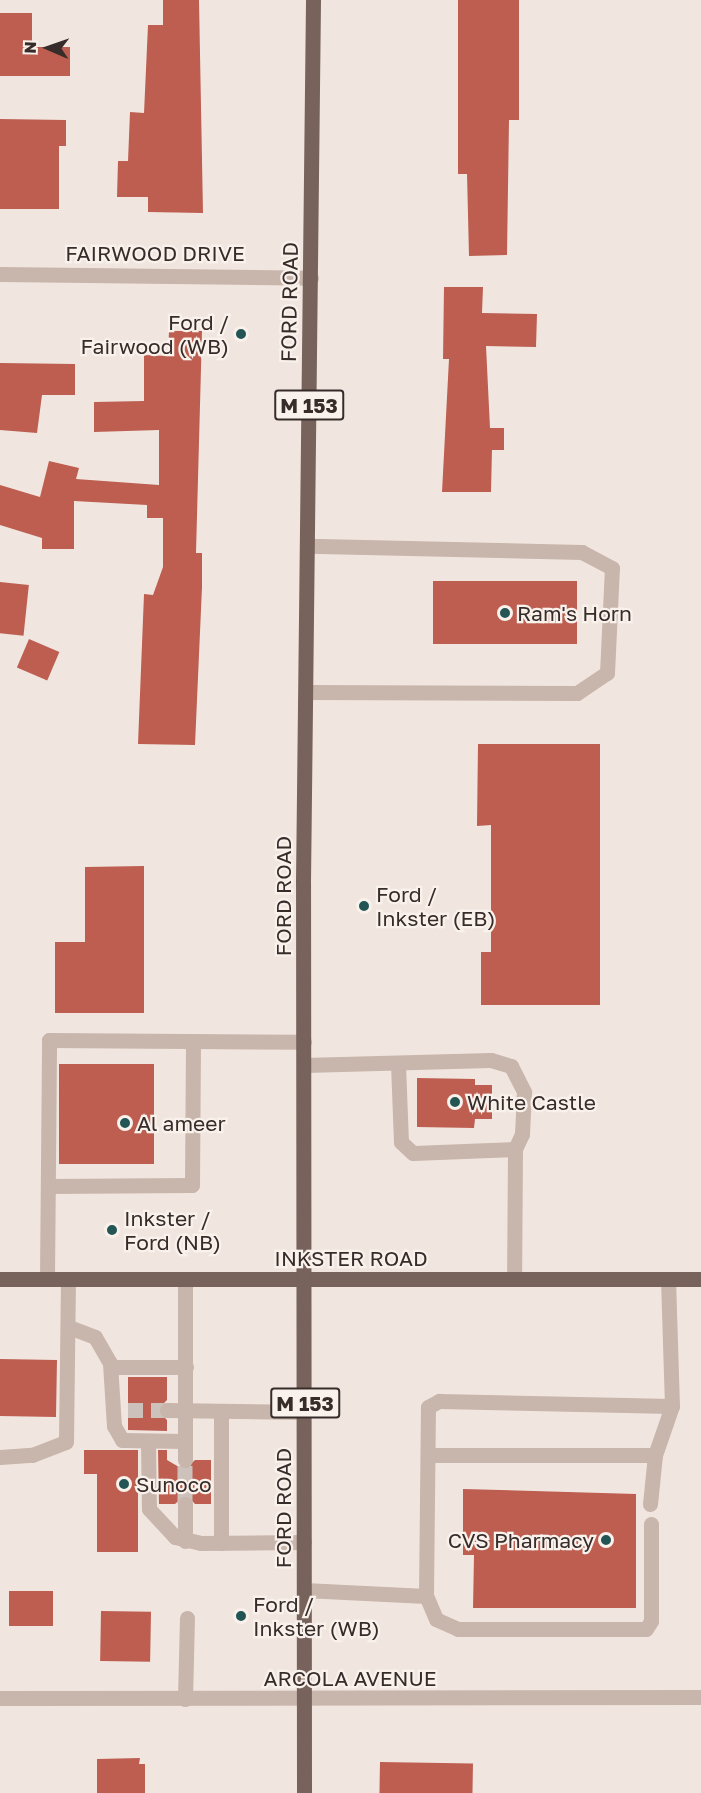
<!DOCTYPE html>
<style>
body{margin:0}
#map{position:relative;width:701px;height:1793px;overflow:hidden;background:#f1e6df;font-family:"Golos Text",sans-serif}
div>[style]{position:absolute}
.building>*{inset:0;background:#bd5e50;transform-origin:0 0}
.minor-tunnel>*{height:15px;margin-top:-7.5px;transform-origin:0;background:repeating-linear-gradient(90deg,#ccc1bb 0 15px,transparent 0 23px)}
.minor>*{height:15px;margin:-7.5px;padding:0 7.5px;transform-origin:7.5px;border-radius:7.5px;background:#c8b5ab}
.major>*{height:15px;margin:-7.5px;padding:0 7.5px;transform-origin:7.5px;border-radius:7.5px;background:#77625c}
.dots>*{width:16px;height:16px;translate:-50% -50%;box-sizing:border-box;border:3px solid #f9f1eb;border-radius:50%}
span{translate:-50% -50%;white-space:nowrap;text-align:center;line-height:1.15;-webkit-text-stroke:4.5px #f9f1eb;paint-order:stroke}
.shield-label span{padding:2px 4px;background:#f9f1eb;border:2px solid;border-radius:4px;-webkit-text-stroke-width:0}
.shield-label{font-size:20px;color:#372c2a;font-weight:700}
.street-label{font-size:21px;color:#372c2a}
.poi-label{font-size:21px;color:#372c2a}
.right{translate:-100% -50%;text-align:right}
.left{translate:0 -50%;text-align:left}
.north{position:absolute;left:18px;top:18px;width:60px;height:60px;-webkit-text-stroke:4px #f9f1eb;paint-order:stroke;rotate:272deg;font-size:16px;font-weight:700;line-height:24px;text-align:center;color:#372c2a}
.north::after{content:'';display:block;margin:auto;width:21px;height:27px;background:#372c2a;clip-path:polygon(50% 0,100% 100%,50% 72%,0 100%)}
</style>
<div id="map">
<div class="building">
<div style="clip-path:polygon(163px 0,199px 0,203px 213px,148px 212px,148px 197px,117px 197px,118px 161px,128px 161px,130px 112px,144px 113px,148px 25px,163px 25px)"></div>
<div style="clip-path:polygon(458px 0,519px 0,519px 120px,509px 120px,507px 255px,469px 256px,467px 174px,458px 174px)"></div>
<div style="clip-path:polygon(0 13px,32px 13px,32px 47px,70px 47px,70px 76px,0 76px)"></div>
<div style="clip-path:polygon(0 119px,66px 120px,66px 146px,59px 146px,59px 209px,0 209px)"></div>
<div style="clip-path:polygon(444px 287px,483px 287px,482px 313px,537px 314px,536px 347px,486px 346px,490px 428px,504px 428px,504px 450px,492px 450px,491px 492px,442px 492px,449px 359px,443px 359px)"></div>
<div style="clip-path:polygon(169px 331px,202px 331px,196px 553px,202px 553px,202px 587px,195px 745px,138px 744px,144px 594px,153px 595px,163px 567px,163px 518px,147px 518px,147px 505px,74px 501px,74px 549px,42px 549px,42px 538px,0 525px,0 485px,40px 497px,49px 461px,79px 468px,76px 479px,159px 485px,159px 430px,94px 432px,94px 402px,144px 401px,144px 355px,168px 356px)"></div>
<div style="clip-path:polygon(0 363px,75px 364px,75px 395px,42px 395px,37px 433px,0 430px)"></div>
<div style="left:433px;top:581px;width:144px;height:63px"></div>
<div style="left:0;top:582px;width:29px;height:51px;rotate:6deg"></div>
<div style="left:29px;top:639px;width:33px;height:31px;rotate:23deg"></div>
<div style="clip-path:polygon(478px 744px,600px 744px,600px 1005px,481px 1005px,481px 952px,491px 952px,491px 825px,477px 826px)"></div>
<div style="clip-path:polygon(144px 866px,144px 1013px,55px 1013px,55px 942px,85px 942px,85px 867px)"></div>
<div style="left:59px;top:1064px;width:95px;height:100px"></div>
<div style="clip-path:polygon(417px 1078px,475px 1079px,475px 1085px,492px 1085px,492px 1119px,475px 1119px,474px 1128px,417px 1127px)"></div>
<div style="left:0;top:1359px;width:57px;height:57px;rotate:1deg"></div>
<div style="clip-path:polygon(128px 1377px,167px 1377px,167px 1400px,157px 1410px,167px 1420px,167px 1431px,128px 1430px)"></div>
<div style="clip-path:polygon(84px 1450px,138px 1450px,138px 1552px,97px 1552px,97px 1474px,84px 1474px)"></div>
<div style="clip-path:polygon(158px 1450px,167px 1450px,167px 1460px,184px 1470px,195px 1460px,211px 1460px,211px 1504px,195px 1504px,186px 1494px,175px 1504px,159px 1504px)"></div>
<div style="clip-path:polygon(463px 1489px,636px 1494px,636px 1608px,473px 1608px,474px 1555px,463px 1555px)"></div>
<div style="left:9px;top:1591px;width:44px;height:35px"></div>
<div style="left:101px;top:1611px;width:50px;height:50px;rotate:1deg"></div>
<div style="clip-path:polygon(140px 1758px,139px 1764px,145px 1764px,145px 1793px,97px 1793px,97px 1759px)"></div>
<div style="left:380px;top:1762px;width:93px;height:31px;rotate:1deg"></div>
</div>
<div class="minor-tunnel">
<div style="left:128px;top:1410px;width:39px"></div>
<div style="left:185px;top:1504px;width:44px;rotate:-90deg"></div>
</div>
<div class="minor">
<div style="left:0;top:274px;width:311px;rotate:0.7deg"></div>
<div style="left:306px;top:692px;width:271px;rotate:0.2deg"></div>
<div style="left:577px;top:693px;width:36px;rotate:-34deg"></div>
<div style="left:607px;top:673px;width:105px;rotate:-87.3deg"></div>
<div style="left:612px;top:568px;width:34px;rotate:-152deg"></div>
<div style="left:582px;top:552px;width:274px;rotate:-178.7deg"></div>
<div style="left:398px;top:1064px;width:78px;rotate:87.8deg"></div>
<div style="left:401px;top:1142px;width:16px;rotate:43deg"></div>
<div style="left:413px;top:1153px;width:102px;rotate:-2.2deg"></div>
<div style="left:304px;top:1065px;width:187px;rotate:-1.5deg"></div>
<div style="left:491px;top:1060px;width:21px;rotate:17deg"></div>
<div style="left:511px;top:1066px;width:29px;rotate:63deg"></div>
<div style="left:524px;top:1092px;width:42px;rotate:92.7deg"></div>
<div style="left:522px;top:1134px;width:17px;rotate:115deg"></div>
<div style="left:515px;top:1149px;width:130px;rotate:90.4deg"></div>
<div style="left:48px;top:1186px;width:144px;rotate:-0.4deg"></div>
<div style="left:192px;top:1185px;width:143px;rotate:-89.6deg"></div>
<div style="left:47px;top:1279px;width:239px;rotate:-89.5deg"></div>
<div style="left:49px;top:1040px;width:255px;rotate:0.4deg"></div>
<div style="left:69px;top:1327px;width:28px;rotate:21deg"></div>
<div style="left:95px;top:1337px;width:30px;rotate:60deg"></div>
<div style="left:110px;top:1363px;width:63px;rotate:86.4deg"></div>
<div style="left:114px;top:1426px;width:16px;rotate:60deg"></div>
<div style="left:122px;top:1440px;width:63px;rotate:0.9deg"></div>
<div style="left:185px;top:1441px;width:162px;rotate:-90deg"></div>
<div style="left:111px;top:1367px;width:75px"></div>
<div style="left:167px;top:1410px;width:138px;rotate:0.8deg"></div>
<div style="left:221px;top:1412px;width:131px;rotate:90deg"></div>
<div style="left:148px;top:1441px;width:68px;rotate:89.2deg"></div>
<div style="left:149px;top:1509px;width:38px;rotate:47deg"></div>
<div style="left:175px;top:1537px;width:27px;rotate:13deg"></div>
<div style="left:201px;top:1543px;width:103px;rotate:-0.6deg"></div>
<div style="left:428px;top:1455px;width:227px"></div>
<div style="left:0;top:1457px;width:32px;rotate:-4deg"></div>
<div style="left:32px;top:1455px;width:36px;rotate:-21deg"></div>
<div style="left:66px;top:1442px;width:163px;rotate:-89.3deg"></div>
<div style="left:185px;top:1460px;width:19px;rotate:-90deg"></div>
<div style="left:185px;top:1504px;width:37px;rotate:90deg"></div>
<div style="left:650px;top:1504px;width:49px;rotate:-84.2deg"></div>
<div style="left:655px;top:1455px;width:52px;rotate:-70.9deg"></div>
<div style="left:672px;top:1406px;width:126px;rotate:-91.8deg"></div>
<div style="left:651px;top:1524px;width:97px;rotate:90deg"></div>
<div style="left:651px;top:1621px;width:9px;rotate:122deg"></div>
<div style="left:646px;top:1629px;width:188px;rotate:180deg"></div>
<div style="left:458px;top:1629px;width:24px;rotate:-156deg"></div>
<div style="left:436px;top:1619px;width:25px;rotate:-113deg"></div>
<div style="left:426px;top:1596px;width:189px;rotate:-89.4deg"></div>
<div style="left:428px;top:1407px;width:13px;rotate:-29deg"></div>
<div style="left:439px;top:1401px;width:233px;rotate:1.2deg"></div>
<div style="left:304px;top:1590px;width:122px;rotate:2.8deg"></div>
<div style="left:0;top:1698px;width:701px;rotate:-0.08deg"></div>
<div style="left:185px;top:1699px;width:81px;rotate:-88.6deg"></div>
</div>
<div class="major">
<div style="left:0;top:1279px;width:701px"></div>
<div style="left:304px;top:1793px;width:911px;rotate:-90.06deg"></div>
<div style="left:303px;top:882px;width:882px;rotate:-89.35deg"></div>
</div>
<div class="dots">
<div style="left:241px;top:334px;background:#225553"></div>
<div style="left:505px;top:613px;background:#225553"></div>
<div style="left:364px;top:906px;background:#225553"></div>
<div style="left:455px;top:1102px;background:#225553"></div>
<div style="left:125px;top:1123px;background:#225553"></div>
<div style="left:112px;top:1230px;background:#225553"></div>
<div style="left:124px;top:1484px;background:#225553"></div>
<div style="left:606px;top:1540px;background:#225553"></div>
<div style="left:241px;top:1616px;background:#225553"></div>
</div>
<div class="shield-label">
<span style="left:309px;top:405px">M 153</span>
<span style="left:305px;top:1403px">M 153</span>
</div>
<div class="street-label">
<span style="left:155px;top:253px">FAIRWOOD DRIVE</span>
<span style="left:289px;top:302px;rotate:-89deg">FORD ROAD</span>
<span style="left:283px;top:896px;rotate:-90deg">FORD ROAD</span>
<span style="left:351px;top:1258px">INKSTER ROAD</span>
<span style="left:283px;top:1508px;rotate:-90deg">FORD ROAD</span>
<span style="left:350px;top:1678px">ARCOLA AVENUE</span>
</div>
<div class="poi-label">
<span class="right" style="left:229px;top:334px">Ford /<br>Fairwood (WB)</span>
<span class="left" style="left:517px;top:613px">Ram's Horn</span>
<span class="left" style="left:376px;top:906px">Ford /<br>Inkster (EB)</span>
<span class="left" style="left:467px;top:1102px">White Castle</span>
<span class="left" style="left:137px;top:1123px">Al ameer</span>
<span class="left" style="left:124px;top:1230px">Inkster /<br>Ford (NB)</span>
<span class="left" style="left:136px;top:1484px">Sunoco</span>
<span class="right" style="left:594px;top:1540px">CVS Pharmacy</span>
<span class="left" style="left:253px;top:1616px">Ford /<br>Inkster (WB)</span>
</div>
<div class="north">N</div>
</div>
